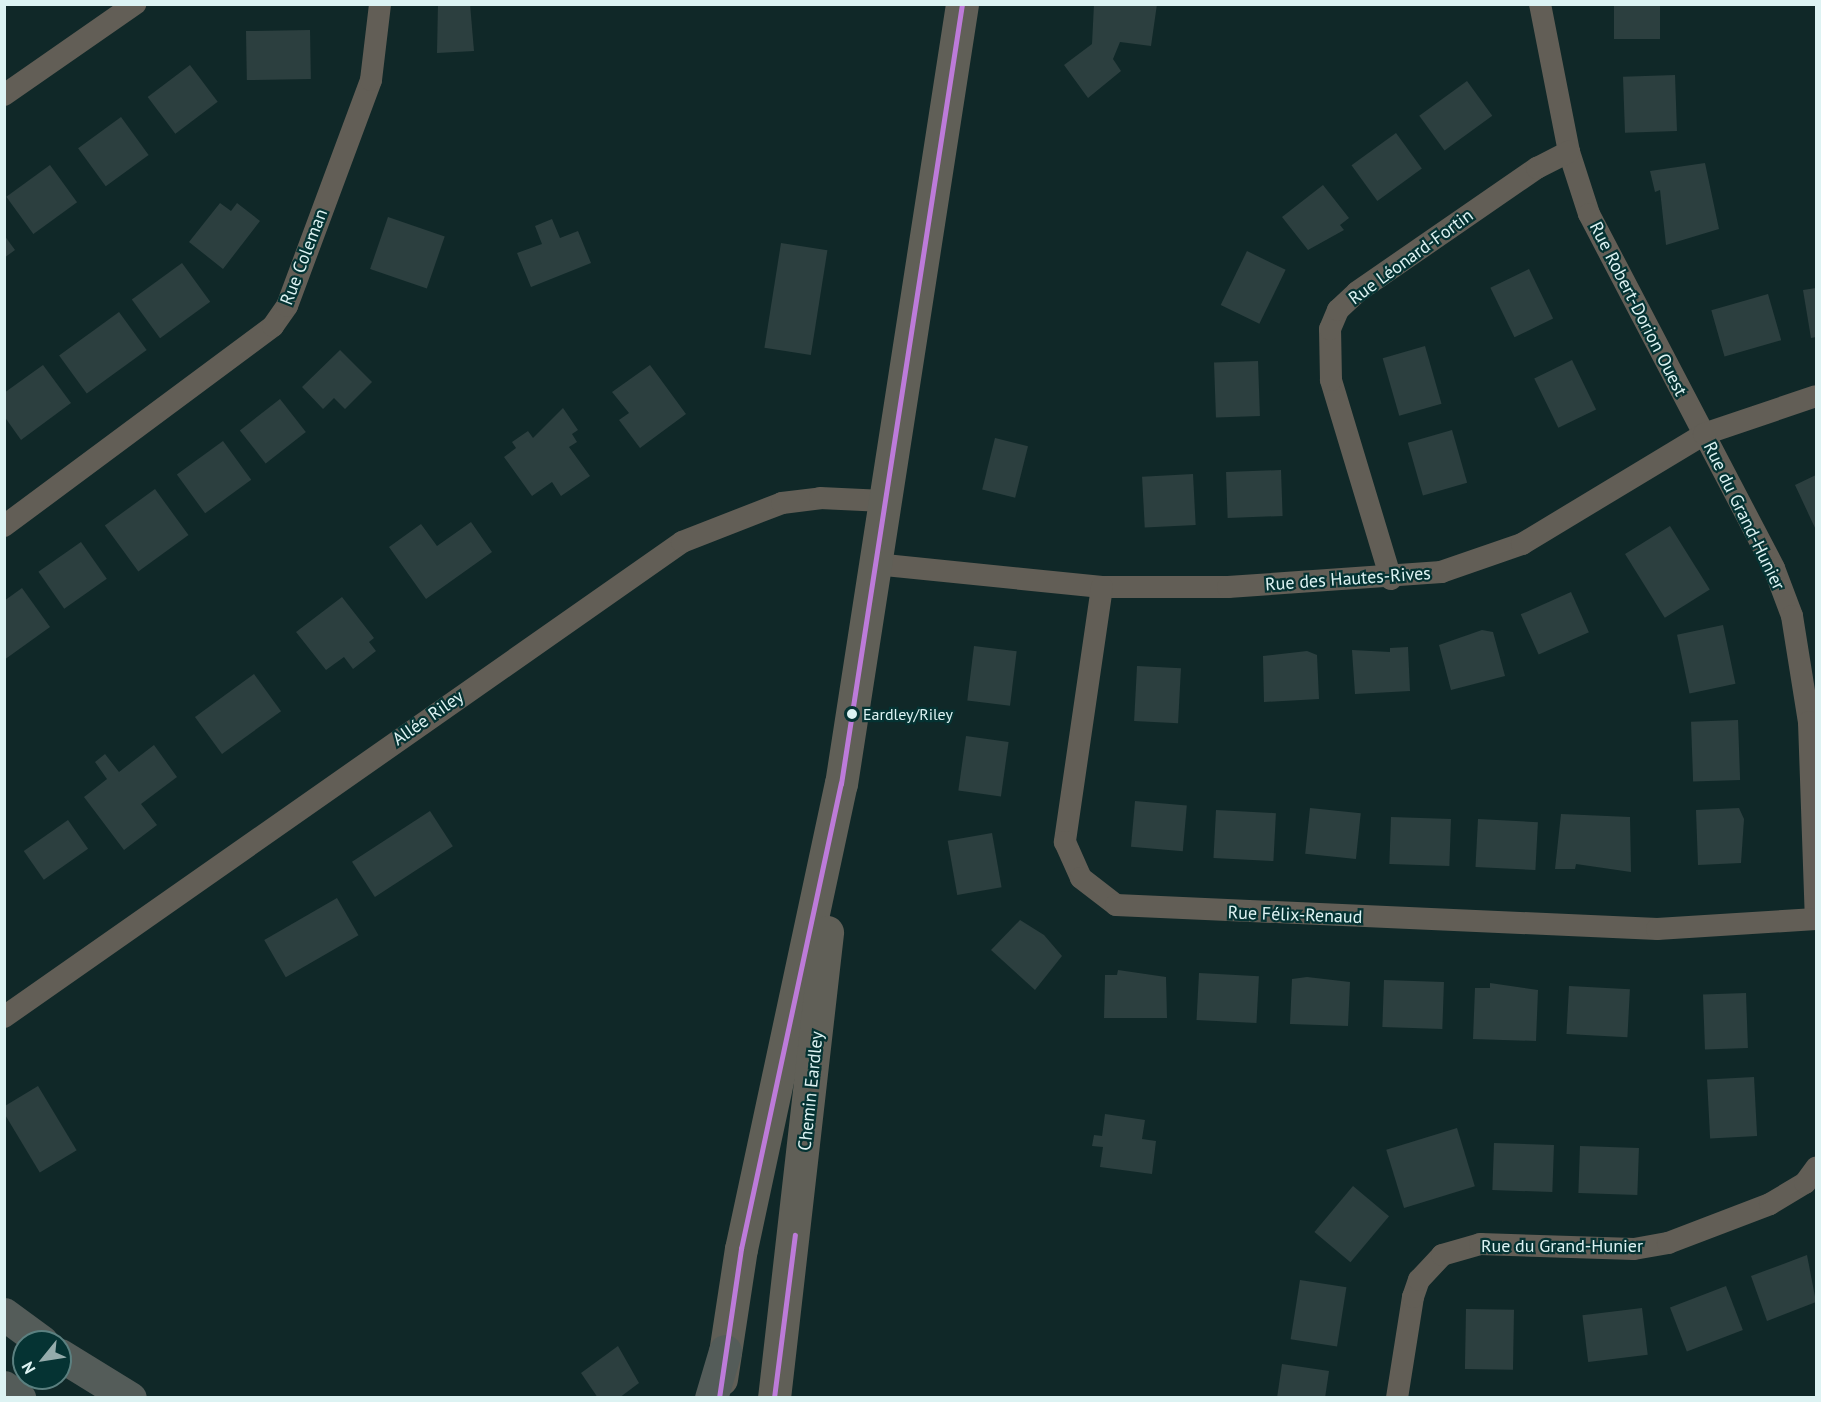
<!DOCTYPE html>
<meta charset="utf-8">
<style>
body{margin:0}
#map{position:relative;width:1821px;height:1402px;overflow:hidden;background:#102828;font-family:"PT Sans",sans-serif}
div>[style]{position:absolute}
.building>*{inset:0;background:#2c3f3f;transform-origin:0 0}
.street>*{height:22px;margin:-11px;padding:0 11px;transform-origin:11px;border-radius:11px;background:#625e56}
.secondary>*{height:33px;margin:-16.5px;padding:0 16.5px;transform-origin:16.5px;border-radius:16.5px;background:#605f57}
.highway>*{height:33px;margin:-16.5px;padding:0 16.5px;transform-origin:16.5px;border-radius:16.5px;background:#545c59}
.bus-1>*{height:4.5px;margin:-2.25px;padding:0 2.25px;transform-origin:2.25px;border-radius:2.25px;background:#bd7bd9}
.dots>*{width:16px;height:16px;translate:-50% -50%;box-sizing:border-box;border:3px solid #053333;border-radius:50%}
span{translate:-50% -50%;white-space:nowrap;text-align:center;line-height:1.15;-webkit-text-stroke:4.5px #053333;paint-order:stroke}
.bus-label{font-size:16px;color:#ddf3f3}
.left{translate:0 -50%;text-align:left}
.street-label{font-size:18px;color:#ddf3f3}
.frame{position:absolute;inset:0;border:6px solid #ddf3f3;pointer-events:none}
.north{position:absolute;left:12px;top:1330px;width:60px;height:60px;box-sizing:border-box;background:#053333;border:2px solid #5b8080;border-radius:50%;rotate:240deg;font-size:16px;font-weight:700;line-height:24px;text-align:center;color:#ddf3f3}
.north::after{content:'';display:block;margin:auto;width:21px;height:27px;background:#95acac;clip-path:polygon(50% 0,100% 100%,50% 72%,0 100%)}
</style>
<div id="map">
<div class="building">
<div style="clip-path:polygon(438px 4px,470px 4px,474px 51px,437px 53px)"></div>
<div style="clip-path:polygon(1094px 4px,1157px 4px,1151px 46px,1120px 42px,1113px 59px,1121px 71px,1088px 98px,1064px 65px,1092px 44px)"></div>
<div style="left:1614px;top:4px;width:46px;height:35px"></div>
<div style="left:310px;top:30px;width:49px;height:64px;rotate:89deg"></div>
<div style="left:190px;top:65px;width:46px;height:53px;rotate:53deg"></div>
<div style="left:1675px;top:75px;width:56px;height:52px;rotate:88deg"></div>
<div style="left:1467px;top:81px;width:43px;height:59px;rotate:54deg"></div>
<div style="left:121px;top:117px;width:47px;height:53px;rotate:54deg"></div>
<div style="left:1396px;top:133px;width:44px;height:55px;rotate:54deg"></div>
<div style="clip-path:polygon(1705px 163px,1719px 229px,1666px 245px,1660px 190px,1655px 192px,1650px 171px)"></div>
<div style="left:50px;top:165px;width:46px;height:54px;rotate:54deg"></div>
<div style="clip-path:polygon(1323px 185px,1349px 218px,1340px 225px,1344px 230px,1308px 250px,1282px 217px)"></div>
<div style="clip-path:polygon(220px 203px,231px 211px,237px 203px,260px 221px,223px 269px,189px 242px)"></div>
<div style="left:388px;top:217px;width:60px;height:55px;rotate:19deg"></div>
<div style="clip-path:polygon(552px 219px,560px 238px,578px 231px,591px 263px,531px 287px,517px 253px,542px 244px,535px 226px)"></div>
<div style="clip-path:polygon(4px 235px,15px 250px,4px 258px)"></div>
<div style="left:781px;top:243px;width:47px;height:106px;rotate:9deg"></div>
<div style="left:1247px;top:251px;width:43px;height:60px;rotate:26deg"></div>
<div style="left:182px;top:263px;width:48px;height:62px;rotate:54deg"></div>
<div style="left:1529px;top:269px;width:55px;height:43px;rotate:64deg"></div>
<div style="clip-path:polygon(1816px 288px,1816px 337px,1811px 338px,1803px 290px)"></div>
<div style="left:1768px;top:294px;width:48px;height:59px;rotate:74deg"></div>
<div style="left:119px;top:312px;width:47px;height:74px;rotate:54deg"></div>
<div style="left:1425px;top:346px;width:60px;height:44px;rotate:74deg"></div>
<div style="clip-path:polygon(340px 350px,372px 382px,345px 409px,334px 398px,323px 409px,302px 387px)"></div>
<div style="left:1572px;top:360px;width:55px;height:42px;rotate:64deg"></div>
<div style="left:1258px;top:361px;width:55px;height:44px;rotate:88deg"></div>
<div style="clip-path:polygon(43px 365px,71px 403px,21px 440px,4px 416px,4px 393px)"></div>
<div style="clip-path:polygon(650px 365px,686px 414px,640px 448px,619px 420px,629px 413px,612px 392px)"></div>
<div style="left:280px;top:399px;width:42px;height:51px;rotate:52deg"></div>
<div style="clip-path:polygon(563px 408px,578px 430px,572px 434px,577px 442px,569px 447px,590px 476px,561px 496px,552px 482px,532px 496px,504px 457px,516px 448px,512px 442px,528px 431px,533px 438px)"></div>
<div style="left:1452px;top:430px;width:55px;height:46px;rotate:74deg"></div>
<div style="left:995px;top:438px;width:34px;height:53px;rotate:14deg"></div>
<div style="left:223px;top:441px;width:48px;height:57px;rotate:54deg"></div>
<div style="left:1281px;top:470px;width:46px;height:55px;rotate:88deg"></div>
<div style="left:1193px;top:474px;width:51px;height:51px;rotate:87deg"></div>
<div style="clip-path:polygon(1816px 475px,1816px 530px,1795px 485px)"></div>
<div style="left:155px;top:489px;width:57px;height:62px;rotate:54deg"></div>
<div style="clip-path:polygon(471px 522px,492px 552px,426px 599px,389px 547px,421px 524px,437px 546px)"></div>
<div style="left:1670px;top:526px;width:75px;height:53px;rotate:58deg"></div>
<div style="left:81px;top:542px;width:45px;height:52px;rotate:55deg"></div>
<div style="clip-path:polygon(22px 588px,50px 627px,4px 660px,4px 601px)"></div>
<div style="left:1571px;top:592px;width:44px;height:55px;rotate:66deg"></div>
<div style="clip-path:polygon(342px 597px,374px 638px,369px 642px,376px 651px,353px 669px,344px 657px,326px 670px,296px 632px)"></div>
<div style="left:1723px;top:625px;width:60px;height:47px;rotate:78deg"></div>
<div style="clip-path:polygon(1482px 630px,1493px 632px,1505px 676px,1451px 690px,1439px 645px)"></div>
<div style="left:974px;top:646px;width:43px;height:55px;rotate:7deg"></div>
<div style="clip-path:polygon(1408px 647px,1410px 691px,1355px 694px,1352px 650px,1390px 652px,1390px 648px)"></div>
<div style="clip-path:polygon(1307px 651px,1317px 655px,1319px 699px,1264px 702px,1263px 656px)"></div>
<div style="left:1137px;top:666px;width:44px;height:55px;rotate:3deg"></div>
<div style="left:254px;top:674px;width:46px;height:73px;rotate:54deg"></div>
<div style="left:1738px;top:720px;width:60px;height:47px;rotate:88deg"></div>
<div style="left:966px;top:736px;width:43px;height:55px;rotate:8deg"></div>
<div style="clip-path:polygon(154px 745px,177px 777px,141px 804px,157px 825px,124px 850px,84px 797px,107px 779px,95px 762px,105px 754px,119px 772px)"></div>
<div style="left:1135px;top:801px;width:52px;height:46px;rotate:5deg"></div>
<div style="left:1310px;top:808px;width:51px;height:46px;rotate:6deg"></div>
<div style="clip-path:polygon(1739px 808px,1744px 819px,1741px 863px,1698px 865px,1696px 810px)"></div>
<div style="left:1216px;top:810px;width:60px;height:48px;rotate:3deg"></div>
<div style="left:430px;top:811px;width:42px;height:93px;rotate:57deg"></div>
<div style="clip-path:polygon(1561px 814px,1630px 817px,1631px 872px,1576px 864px,1575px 869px,1555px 869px)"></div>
<div style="left:1391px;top:817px;width:60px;height:47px;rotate:2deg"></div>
<div style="left:1478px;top:819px;width:60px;height:48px;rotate:3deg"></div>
<div style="left:68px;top:820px;width:35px;height:54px;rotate:55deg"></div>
<div style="left:992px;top:833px;width:55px;height:45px;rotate:80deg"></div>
<div style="left:337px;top:898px;width:43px;height:84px;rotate:60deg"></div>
<div style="clip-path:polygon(1020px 920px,1044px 935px,1062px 956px,1035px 990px,991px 950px)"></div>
<div style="clip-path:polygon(1118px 970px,1166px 977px,1167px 1018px,1104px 1018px,1105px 975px,1117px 975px)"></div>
<div style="left:1199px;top:973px;width:60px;height:47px;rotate:3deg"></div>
<div style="clip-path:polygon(1307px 977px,1350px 982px,1348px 1026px,1290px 1024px,1292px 979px)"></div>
<div style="left:1384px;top:980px;width:60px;height:47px;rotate:2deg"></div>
<div style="clip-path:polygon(1490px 983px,1538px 990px,1536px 1041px,1473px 1039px,1475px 988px,1490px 988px)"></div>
<div style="left:1569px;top:986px;width:61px;height:48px;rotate:3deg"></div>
<div style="left:1746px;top:993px;width:55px;height:43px;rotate:88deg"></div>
<div style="left:1754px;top:1077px;width:59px;height:47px;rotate:87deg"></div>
<div style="left:38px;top:1086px;width:75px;height:43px;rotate:59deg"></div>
<div style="clip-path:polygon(1105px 1114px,1145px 1120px,1142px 1139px,1156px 1141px,1152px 1174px,1100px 1167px,1103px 1147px,1092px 1146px,1094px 1135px,1102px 1136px)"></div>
<div style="left:1457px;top:1128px;width:61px;height:74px;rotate:73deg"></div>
<div style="left:1494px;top:1143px;width:60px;height:47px;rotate:2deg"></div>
<div style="left:1580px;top:1146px;width:59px;height:47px;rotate:2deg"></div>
<div style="left:1353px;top:1186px;width:47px;height:60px;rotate:40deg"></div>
<div style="clip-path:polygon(1807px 1255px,1816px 1302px,1767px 1321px,1751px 1276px)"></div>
<div style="left:1300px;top:1280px;width:47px;height:60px;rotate:9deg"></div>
<div style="left:1726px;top:1286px;width:47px;height:60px;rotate:69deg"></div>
<div style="left:1642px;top:1308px;width:47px;height:60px;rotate:83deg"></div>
<div style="left:1466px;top:1309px;width:48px;height:60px;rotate:1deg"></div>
<div style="clip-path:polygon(618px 1346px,639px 1383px,619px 1398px,598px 1398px,581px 1373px)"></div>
<div style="clip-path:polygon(1282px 1364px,1329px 1371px,1325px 1398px,1277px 1398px)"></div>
</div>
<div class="street">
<div style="left:1540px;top:4px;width:151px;rotate:78.9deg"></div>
<div style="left:1569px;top:152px;width:65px;rotate:72.1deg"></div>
<div style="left:1589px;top:214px;width:399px;rotate:62.4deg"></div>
<div style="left:1774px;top:568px;width:51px;rotate:69.4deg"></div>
<div style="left:1792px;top:616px;width:107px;rotate:80.9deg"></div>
<div style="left:1809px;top:722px;width:196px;rotate:88deg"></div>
<div style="left:4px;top:95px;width:160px;rotate:-34.8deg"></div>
<div style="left:4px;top:526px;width:335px;rotate:-36.6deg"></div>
<div style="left:273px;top:326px;width:24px;rotate:-55deg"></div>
<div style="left:287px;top:306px;width:241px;rotate:-69.6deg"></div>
<div style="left:371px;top:80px;width:77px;rotate:-83.2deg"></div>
<div style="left:875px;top:564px;width:228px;rotate:5.8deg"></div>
<div style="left:1102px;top:587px;width:126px"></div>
<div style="left:1228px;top:587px;width:214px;rotate:-4deg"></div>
<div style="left:1441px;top:572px;width:86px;rotate:-19.1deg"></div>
<div style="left:1522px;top:544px;width:213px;rotate:-31.1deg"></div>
<div style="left:1704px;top:434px;width:118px;rotate:-18.7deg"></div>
<div style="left:1391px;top:579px;width:208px;rotate:-106.8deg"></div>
<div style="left:1331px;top:380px;width:51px;rotate:-91.1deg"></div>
<div style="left:1330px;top:329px;width:21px;rotate:-67deg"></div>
<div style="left:1338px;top:310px;width:26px;rotate:-43deg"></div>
<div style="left:1357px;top:292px;width:219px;rotate:-34.6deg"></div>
<div style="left:1537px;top:168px;width:36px;rotate:-27deg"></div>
<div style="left:1102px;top:587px;width:258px;rotate:98.3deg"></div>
<div style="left:1065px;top:842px;width:39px;rotate:66deg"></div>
<div style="left:1081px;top:878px;width:44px;rotate:37.6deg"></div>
<div style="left:1116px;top:905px;width:542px;rotate:2.54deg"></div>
<div style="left:1657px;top:929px;width:159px;rotate:-3.6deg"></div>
<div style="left:4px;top:1017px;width:828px;rotate:-35.01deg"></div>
<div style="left:682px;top:542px;width:107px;rotate:-21.3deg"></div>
<div style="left:782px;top:503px;width:38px;rotate:-7deg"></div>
<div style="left:820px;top:498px;width:64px;rotate:2.7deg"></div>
<div style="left:1397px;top:1398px;width:102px;rotate:-81deg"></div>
<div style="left:1413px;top:1297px;width:18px;rotate:-71deg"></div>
<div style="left:1419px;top:1280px;width:34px;rotate:-47deg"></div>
<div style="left:1442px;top:1255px;width:40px;rotate:-16deg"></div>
<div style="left:1480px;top:1244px;width:154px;rotate:1.9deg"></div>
<div style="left:1634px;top:1249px;width:35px;rotate:-10deg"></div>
<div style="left:1668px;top:1243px;width:109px;rotate:-20.9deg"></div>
<div style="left:1770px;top:1204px;width:41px;rotate:-31deg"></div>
<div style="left:1805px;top:1183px;width:19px;rotate:-54deg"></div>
</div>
<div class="secondary">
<div style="left:721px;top:1379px;width:132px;rotate:-81.3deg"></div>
<div style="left:741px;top:1249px;width:476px;rotate:-77.9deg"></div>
<div style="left:841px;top:784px;width:789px;rotate:-81.18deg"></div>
<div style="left:774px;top:1398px;width:469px;rotate:-83.5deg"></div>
</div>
<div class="highway">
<div style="left:4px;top:1314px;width:47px;rotate:36.4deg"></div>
<div style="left:60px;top:1355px;width:82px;rotate:31.6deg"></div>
<div style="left:4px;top:1387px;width:19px;rotate:36deg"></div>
<div style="left:711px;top:1398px;width:49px;rotate:-73.4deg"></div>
</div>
<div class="bus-1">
<div style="left:719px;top:1398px;width:151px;rotate:-81.6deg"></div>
<div style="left:741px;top:1249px;width:476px;rotate:-77.9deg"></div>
<div style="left:841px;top:784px;width:789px;rotate:-81.18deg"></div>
<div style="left:774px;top:1398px;width:164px;rotate:-82.7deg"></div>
</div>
<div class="dots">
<div style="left:852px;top:714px;background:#ddf3f3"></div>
</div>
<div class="bus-label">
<span class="left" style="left:863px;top:714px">Eardley/Riley</span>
</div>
<div class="street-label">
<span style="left:304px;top:257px;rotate:-69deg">Rue Coleman</span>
<span style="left:1411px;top:257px;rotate:-36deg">Rue Léonard-Fortin</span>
<span style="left:1638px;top:309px;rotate:63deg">Rue Robert-Dorion Ouest</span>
<span style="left:1744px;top:516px;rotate:64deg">Rue du Grand-Hunier</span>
<span style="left:1348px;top:579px;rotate:-4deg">Rue des Hautes-Rives</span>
<span style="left:428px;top:718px;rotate:-35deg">Allée Riley</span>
<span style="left:1295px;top:915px;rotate:2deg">Rue Félix-Renaud</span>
<span style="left:811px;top:1091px;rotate:-84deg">Chemin Eardley</span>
<span style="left:1562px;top:1246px">Rue du Grand-Hunier</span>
</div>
<div class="frame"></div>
<div class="north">N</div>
</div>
